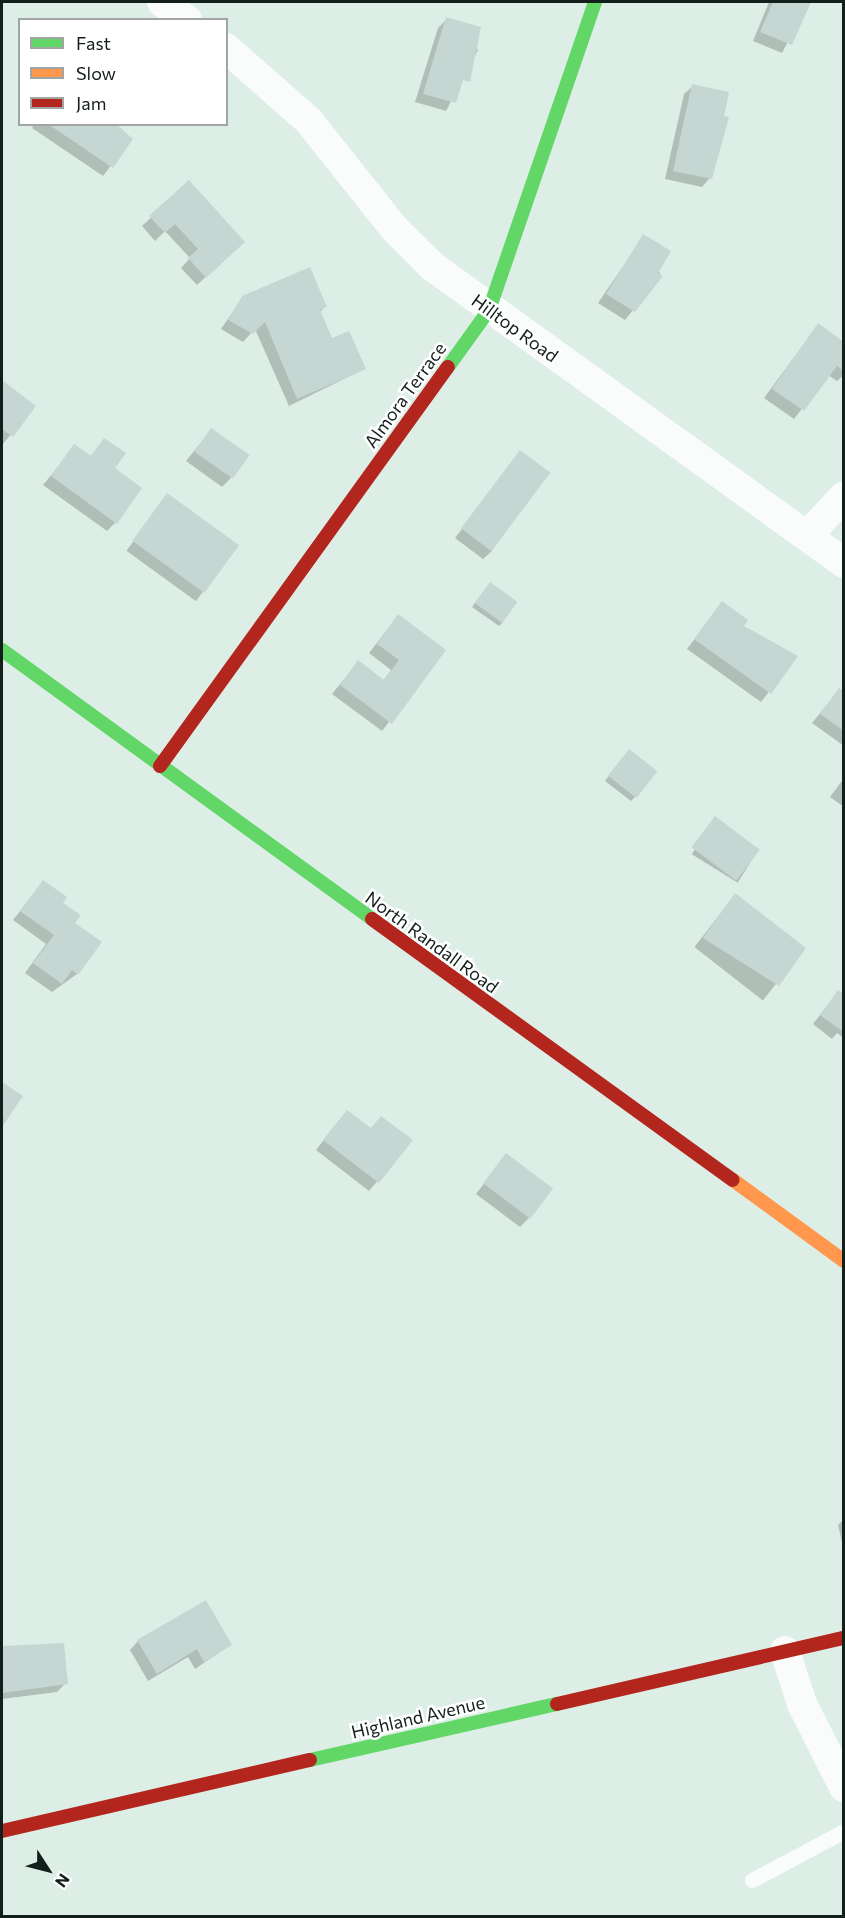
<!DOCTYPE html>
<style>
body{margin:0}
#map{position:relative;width:845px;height:1918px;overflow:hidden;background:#ddeee7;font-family:Commissioner,sans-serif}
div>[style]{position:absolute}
.shadow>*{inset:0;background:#0003;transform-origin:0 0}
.building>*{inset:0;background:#c6d7d3;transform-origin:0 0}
.lane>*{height:15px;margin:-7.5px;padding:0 7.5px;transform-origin:7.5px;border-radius:7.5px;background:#fafcfb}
.street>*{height:30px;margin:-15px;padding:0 15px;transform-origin:15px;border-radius:15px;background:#fafcfb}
.fast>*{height:14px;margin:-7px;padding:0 7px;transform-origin:7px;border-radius:7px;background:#63d668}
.slow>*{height:14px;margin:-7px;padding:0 7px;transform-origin:7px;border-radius:7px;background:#ff974d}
.jam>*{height:14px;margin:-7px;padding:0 7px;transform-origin:7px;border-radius:7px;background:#b3261e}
span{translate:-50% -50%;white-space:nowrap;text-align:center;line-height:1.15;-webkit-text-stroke:5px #fff;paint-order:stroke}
.street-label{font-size:18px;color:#131f1a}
.frame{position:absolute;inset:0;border:3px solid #131f1a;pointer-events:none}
.legend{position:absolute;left:18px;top:18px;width:210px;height:108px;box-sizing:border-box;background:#fff;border:2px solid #a1a5a3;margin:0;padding:8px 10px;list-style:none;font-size:18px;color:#131f1a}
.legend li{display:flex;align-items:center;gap:12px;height:30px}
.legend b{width:30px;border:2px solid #a1a5a3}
.north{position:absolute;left:18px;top:1840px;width:60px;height:60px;-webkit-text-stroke:4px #fff;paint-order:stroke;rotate:126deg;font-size:16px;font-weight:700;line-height:24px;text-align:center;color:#131f1a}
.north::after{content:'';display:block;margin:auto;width:21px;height:27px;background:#131f1a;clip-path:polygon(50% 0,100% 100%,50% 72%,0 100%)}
</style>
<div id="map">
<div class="shadow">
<div style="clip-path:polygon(769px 2px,809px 2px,782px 53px,753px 41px)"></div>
<div style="clip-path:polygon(447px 19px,478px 50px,446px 111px,415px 102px,438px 28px)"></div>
<div style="clip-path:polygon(693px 86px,722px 117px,710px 178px,702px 187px,665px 179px,684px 94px)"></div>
<div style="clip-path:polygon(35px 124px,109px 124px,131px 139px,103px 176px,32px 128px)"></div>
<div style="clip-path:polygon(189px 182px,235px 250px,197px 285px,181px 268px,190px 258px,165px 231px,155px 241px,142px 226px)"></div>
<div style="clip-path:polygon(644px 236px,661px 276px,625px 320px,598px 303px)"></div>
<div style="clip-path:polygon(243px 297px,325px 307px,320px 312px,332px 340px,364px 369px,289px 406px,255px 329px,243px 342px,221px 329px)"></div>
<div style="clip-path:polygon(818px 325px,844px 344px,844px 375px,837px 381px,828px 375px,794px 419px,764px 398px)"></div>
<div style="clip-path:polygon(2px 382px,34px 406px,3px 444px,2px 443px)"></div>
<div style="clip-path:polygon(211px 430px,231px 478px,222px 487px,186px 461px)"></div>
<div style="clip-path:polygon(104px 440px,113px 469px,115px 523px,107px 531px,43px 485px,75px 446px,90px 457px)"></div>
<div style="clip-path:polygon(520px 452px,492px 551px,483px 559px,455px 538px)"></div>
<div style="left:167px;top:495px;width:86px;height:69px;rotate:36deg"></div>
<div style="clip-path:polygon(486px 588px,503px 622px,499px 626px,472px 607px)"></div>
<div style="clip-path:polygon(722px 603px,742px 626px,796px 656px,761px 702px,687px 649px)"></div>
<div style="clip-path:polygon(398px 616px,444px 650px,382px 731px,332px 694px,358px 662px,383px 681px,391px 670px,369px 653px)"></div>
<div style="clip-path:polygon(839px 690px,844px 693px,844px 746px,812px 723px)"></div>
<div style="clip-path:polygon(625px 755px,635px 797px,631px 801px,605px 781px)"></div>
<div style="clip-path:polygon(844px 778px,844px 807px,830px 797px)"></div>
<div style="left:712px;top:822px;width:54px;height:38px;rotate:32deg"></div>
<div style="clip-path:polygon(43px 882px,73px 923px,77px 974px,52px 992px,25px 973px,46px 944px,13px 920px)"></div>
<div style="left:735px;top:895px;width:87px;height:66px;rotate:38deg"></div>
<div style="clip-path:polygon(838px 992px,844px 997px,844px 1038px,837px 1033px,832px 1039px,813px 1024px)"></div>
<div style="clip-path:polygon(2px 1084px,21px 1097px,2px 1125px)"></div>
<div style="clip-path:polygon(381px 1118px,411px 1141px,369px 1191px,316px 1150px,339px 1120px,370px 1129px)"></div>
<div style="clip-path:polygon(506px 1155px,529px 1218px,520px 1227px,476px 1194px)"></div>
<div style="clip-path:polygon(844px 1519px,844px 1551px,838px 1525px)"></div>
<div style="clip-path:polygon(138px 1641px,230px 1645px,195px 1669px,188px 1657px,148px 1681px,130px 1650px)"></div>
<div style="clip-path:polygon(62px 1644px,66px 1683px,57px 1692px,2px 1699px,2px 1648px)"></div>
</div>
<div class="building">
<div style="clip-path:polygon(773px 2px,811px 2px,792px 45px,760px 32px)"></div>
<div style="clip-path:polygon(446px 17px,481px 27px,470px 82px,463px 80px,456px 103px,423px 94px)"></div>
<div style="clip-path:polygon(692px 84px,729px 92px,724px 116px,729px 117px,712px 179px,673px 171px)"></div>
<div style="clip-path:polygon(48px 124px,116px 124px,133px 139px,113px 168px)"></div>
<div style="clip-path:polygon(189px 180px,245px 242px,206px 278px,188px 258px,198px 249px,175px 224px,165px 233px,149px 216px)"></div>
<div style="clip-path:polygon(643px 234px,671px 251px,658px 273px,663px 276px,635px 312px,606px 294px)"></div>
<div style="clip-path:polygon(310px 267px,327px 307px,320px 310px,332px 338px,349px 331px,366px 369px,297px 399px,265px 322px,253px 334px,228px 320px,242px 296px)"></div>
<div style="clip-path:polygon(818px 323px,844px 342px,844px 371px,837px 366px,804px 411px,772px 389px)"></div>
<div style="clip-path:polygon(2px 380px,36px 406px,13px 437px,2px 429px)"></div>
<div style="left:211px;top:428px;width:47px;height:29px;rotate:35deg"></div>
<div style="clip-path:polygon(104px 438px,126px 453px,115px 468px,142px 488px,117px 524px,51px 476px,74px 444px,91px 456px)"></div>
<div style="left:520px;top:450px;width:38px;height:98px;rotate:37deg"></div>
<div style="left:167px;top:493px;width:89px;height:59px;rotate:36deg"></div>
<div style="left:490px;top:582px;width:34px;height:26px;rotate:36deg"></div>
<div style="clip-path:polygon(722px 601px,748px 620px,744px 626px,798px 656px,771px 694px,694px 639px)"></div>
<div style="clip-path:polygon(398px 614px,446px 650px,392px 724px,340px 685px,358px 660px,384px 680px,399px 660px,377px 644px)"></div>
<div style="clip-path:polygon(839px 688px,844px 691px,844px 731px,820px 714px)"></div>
<div style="left:629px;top:749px;width:36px;height:34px;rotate:38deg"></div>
<div style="left:715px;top:816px;width:56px;height:39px;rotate:37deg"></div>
<div style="clip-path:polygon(43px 880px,67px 897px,63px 903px,81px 915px,75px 923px,102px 942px,78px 975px,72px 970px,62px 984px,33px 963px,54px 935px,20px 911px)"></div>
<div style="clip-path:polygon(735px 893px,806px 948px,779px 986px,703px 938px)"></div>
<div style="clip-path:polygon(838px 990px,844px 994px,842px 1031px,820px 1015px)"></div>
<div style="clip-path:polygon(2px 1082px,23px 1096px,2px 1127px)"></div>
<div style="clip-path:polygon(347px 1110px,371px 1128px,381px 1116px,413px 1140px,379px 1183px,323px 1140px)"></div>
<div style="left:506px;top:1153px;width:59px;height:38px;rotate:37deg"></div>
<div style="clip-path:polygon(206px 1600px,232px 1645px,204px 1662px,197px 1649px,157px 1674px,137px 1640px)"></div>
<div style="clip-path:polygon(64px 1643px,68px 1684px,2px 1693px,2px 1646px)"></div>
</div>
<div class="lane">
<div style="left:752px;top:1880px;width:104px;rotate:-28deg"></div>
</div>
<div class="street">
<div style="left:162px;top:2px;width:31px;rotate:36deg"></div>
<div style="left:226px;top:48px;width:109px;rotate:41.3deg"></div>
<div style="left:308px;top:120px;width:138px;rotate:51.5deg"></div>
<div style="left:394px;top:228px;width:54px;rotate:45deg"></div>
<div style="left:432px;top:266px;width:508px;rotate:35.79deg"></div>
<div style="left:807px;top:536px;width:54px;rotate:-47.2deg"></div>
<div style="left:785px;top:1651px;width:56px;rotate:72.2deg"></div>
<div style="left:802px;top:1704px;width:93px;rotate:63.2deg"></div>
</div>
<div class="fast">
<div style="left:448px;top:367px;width:70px;rotate:-54.3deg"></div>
<div style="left:489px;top:310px;width:326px;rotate:-71deg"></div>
<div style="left:2px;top:650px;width:457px;rotate:36deg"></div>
<div style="left:310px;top:1760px;width:253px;rotate:-12.8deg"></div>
</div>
<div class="slow">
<div style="left:733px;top:1180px;width:137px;rotate:36.1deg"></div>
</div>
<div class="jam">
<div style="left:160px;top:766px;width:492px;rotate:-54.2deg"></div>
<div style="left:372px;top:919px;width:445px;rotate:35.9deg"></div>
<div style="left:557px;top:1704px;width:294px;rotate:-13deg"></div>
<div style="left:2px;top:1831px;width:316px;rotate:-13deg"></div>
</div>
<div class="street-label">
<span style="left:515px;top:328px;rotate:36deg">Hilltop Road</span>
<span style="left:405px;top:395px;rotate:-54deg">Almora Terrace</span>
<span style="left:432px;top:942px;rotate:36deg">North Randall Road</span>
<span style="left:418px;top:1717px;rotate:-13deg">Highland Avenue</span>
</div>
<div class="frame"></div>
<ul class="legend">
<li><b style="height:8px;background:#63d668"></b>Fast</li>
<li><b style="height:8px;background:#ff974d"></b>Slow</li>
<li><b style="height:8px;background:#b3261e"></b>Jam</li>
</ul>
<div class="north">N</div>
</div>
